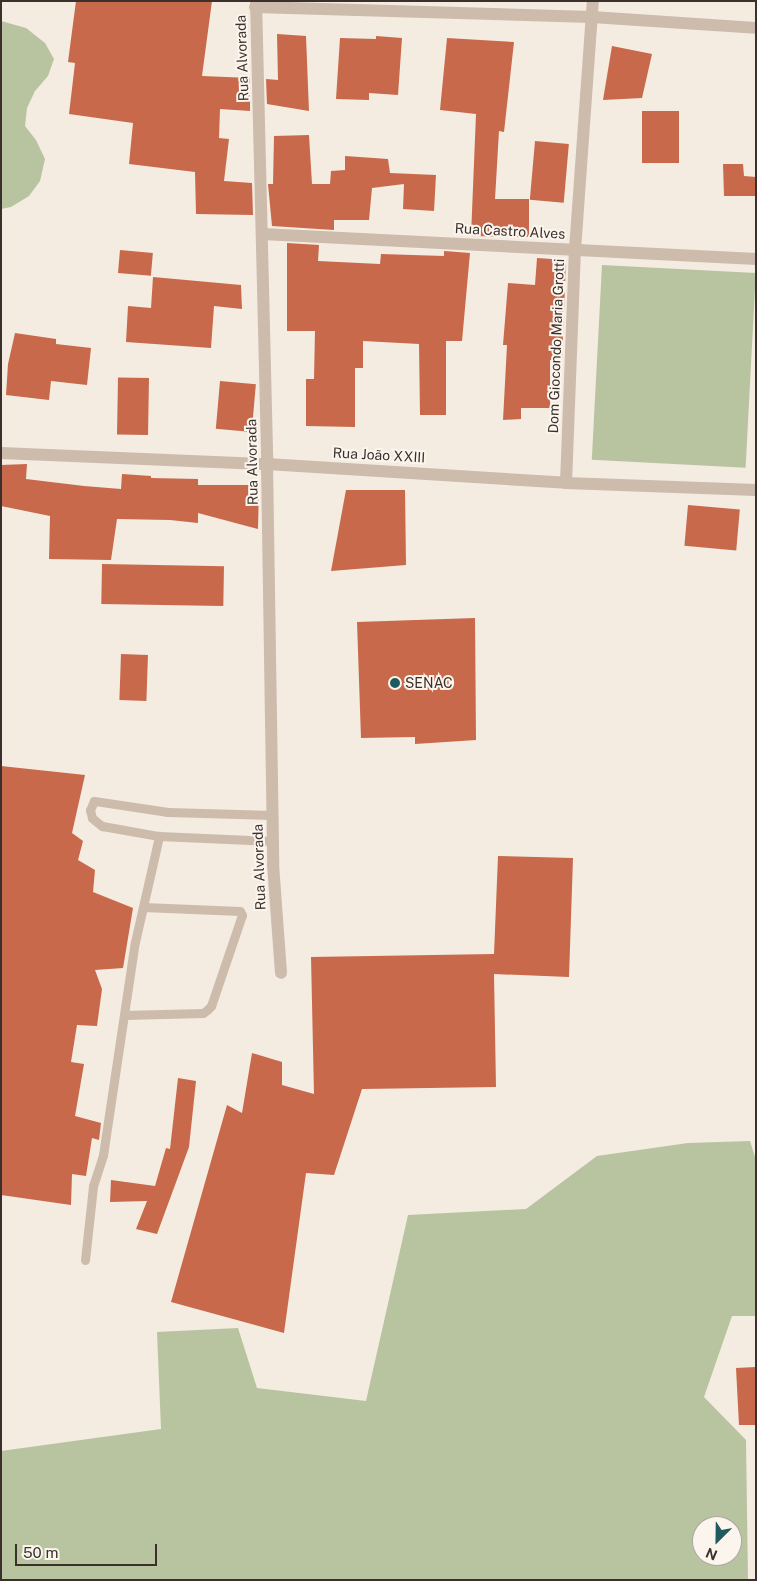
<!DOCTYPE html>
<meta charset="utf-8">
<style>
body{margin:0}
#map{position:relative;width:757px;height:1581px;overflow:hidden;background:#f4ebe1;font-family:"Public Sans",sans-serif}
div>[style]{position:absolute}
.green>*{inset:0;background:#b8c4a0;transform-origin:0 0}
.building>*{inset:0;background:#c8694b;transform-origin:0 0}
.service>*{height:9px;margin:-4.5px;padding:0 4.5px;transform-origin:4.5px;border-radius:4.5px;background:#cdbbac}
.minor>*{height:12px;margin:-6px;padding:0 6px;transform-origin:6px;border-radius:6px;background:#cdbbac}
.tertiary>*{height:12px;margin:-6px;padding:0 6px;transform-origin:6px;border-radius:6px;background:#cdbbac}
.dots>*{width:14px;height:14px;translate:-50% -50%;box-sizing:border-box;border:2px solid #fbf5ee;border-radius:50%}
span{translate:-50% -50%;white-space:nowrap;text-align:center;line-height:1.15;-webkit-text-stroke:4px #fbf5ee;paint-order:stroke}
.street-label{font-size:14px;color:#3b302b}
.poi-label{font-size:14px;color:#3b302b}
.left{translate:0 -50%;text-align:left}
.frame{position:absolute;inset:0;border:2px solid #3b302b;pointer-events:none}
.north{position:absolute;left:692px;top:1516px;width:50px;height:50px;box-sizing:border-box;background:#fbf5ee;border:1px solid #aea6a0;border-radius:50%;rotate:203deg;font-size:14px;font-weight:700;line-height:20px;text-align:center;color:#3b302b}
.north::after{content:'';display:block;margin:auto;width:18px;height:22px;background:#1f5a5e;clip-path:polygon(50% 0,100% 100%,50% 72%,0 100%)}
.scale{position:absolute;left:15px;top:1544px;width:142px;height:22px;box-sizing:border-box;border:2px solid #3b302b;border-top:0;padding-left:6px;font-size:15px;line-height:18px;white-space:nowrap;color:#3b302b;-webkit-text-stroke:4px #fbf5ee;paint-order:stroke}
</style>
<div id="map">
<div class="green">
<div style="clip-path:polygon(1px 21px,26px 28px,45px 43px,54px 59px,48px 76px,35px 91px,27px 108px,25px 126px,36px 140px,45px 159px,40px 181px,29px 196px,11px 207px,1px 209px)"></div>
<div style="left:602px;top:265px;width:154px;height:195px;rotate:3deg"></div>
<div style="clip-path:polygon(evenodd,750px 1141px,756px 1160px,756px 1316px,732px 1316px,704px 1397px,746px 1440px,748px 1580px,1px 1580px,1px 1451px,161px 1429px,157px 1332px,238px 1328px,257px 1388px,366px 1401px,408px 1215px,526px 1209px,597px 1156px,688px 1143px,750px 1141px,702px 1526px,732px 1526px,732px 1556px,702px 1556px,702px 1526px)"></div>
</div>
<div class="building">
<div style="clip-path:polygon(76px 1px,212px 1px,202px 76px,250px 78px,250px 111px,220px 109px,219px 138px,229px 139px,224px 181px,252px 183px,253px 215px,196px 214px,195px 172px,129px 164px,133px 123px,69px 114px,75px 63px,68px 62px)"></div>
<div style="clip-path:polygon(277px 34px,306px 36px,309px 111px,267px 104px,266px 79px,278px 80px)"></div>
<div style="clip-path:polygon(376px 36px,402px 38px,398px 95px,369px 93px,369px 100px,336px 99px,340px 38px,376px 39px)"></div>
<div style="clip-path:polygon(447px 38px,514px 42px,504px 132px,499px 131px,495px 199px,529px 199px,529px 237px,471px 236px,476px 114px,440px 110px)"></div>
<div style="clip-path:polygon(612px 46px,652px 54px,642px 98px,603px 100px)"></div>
<div style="left:642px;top:111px;width:37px;height:52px"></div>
<div style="clip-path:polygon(309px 135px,312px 184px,330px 184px,331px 171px,345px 170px,345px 156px,388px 159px,390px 173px,436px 175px,434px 211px,403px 209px,404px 184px,372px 188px,369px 220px,334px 220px,334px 230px,272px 226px,268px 184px,273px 184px,274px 136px)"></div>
<div style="left:535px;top:141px;width:34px;height:59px;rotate:5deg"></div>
<div style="clip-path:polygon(723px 164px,743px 164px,744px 176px,756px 177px,756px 196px,724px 196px)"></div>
<div style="clip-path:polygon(287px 243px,319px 245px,318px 261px,380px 264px,381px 254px,444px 256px,444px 251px,470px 253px,462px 341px,446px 341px,446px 415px,420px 415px,419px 344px,363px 341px,363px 368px,355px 368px,355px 427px,306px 426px,306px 379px,314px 379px,315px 331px,287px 331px)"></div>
<div style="left:120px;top:250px;width:33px;height:23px;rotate:5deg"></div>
<div style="clip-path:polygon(537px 258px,566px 260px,562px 361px,550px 360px,550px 408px,521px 408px,521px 419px,503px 420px,507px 345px,503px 345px,508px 283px,535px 285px)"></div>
<div style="clip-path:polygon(153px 277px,241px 285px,242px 309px,214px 306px,211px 348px,126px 342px,128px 306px,151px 308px)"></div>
<div style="clip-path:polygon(15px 333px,56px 339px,56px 344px,91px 348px,87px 385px,51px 381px,49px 400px,6px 395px,8px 364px)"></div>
<div style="left:149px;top:378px;width:57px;height:31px;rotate:91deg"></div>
<div style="left:220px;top:381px;width:36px;height:48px;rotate:5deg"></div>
<div style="clip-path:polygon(27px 464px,26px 479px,84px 486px,121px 489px,122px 474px,151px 476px,151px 478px,198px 479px,198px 485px,259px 485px,258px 529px,198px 513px,198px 523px,170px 520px,117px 519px,111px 560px,49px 559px,50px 516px,1px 506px,1px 465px)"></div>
<div style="clip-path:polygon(346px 490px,405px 490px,406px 565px,331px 571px)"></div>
<div style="left:688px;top:505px;width:52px;height:41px;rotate:5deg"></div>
<div style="left:102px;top:564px;width:122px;height:40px;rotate:1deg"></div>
<div style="clip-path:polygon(475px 618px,476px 740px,415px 744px,415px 737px,361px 738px,357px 622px)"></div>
<div style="left:121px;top:654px;width:27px;height:46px;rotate:2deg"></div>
<div style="clip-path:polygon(1px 766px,85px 775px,72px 833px,83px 841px,78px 860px,95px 870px,93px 892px,133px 908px,123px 968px,95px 970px,102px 989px,97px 1026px,77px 1025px,71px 1062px,84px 1064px,75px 1116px,101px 1123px,99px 1140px,92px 1138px,86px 1176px,72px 1174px,71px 1205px,1px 1195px)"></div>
<div style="clip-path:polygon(498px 856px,573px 858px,569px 977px,494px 974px,496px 1087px,362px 1089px,334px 1175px,306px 1173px,284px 1333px,171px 1302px,227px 1105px,242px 1113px,252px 1053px,282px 1062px,282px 1085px,314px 1094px,311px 957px,494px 954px)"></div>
<div style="clip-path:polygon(178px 1078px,196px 1081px,189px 1147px,157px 1234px,136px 1229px,147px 1201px,110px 1202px,111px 1180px,155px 1186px,166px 1148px,170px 1149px)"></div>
<div style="clip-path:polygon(756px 1367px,756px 1425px,739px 1425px,736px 1368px)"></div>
</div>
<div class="service">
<div style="left:273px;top:815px;width:105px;rotate:-178.4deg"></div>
<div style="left:168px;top:812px;width:75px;rotate:-171.5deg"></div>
<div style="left:94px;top:801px;width:10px;rotate:114deg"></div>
<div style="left:90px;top:810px;width:8px;rotate:76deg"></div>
<div style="left:92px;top:818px;width:13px;rotate:39deg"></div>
<div style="left:102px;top:826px;width:58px;rotate:10deg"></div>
<div style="left:159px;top:836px;width:114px;rotate:2.5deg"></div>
<div style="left:124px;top:1015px;width:79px;rotate:-1.5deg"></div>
<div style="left:203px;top:1013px;width:5px;rotate:-37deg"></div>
<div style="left:207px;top:1010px;width:6px;rotate:-45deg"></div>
<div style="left:211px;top:1006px;width:96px;rotate:-71.2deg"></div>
<div style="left:242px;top:915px;width:4px;rotate:-117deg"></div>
<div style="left:240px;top:911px;width:97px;rotate:-177.6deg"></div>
<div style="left:85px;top:1260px;width:74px;rotate:-83.8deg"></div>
<div style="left:93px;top:1186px;width:33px;rotate:-72deg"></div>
<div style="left:103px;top:1155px;width:215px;rotate:-81.5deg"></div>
<div style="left:135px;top:942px;width:109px;rotate:-77.2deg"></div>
</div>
<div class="minor">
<div style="left:256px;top:1px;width:463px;rotate:88.6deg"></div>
<div style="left:267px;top:464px;width:400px;rotate:89.1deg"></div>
<div style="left:273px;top:864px;width:109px;rotate:85.8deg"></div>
<div style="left:255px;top:7px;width:337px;rotate:1.7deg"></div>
<div style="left:592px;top:17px;width:164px;rotate:3.8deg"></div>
<div style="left:262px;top:234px;width:495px;rotate:2.9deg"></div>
<div style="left:566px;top:483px;width:233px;rotate:-87.8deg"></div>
<div style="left:575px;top:250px;width:250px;rotate:-85.9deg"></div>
</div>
<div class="tertiary">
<div style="left:1px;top:453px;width:266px;rotate:2.4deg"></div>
<div style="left:267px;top:464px;width:300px;rotate:3.6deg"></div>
<div style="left:566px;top:483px;width:190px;rotate:2.1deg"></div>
</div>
<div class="dots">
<div style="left:395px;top:683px;background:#1f5a5e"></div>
</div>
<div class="street-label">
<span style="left:242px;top:58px;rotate:-92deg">Rua Alvorada</span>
<span style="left:510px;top:231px;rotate:3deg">Rua Castro Alves</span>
<span style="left:556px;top:346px;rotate:-88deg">Dom Giocondo Maria Grotti</span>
<span style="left:379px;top:455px;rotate:3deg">Rua João XXIII</span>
<span style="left:252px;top:462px;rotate:-91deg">Rua Alvorada</span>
<span style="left:259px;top:867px;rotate:-92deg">Rua Alvorada</span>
</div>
<div class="poi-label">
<span class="left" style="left:405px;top:683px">SENAC</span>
</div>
<div class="frame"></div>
<div class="north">N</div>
<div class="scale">50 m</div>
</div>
